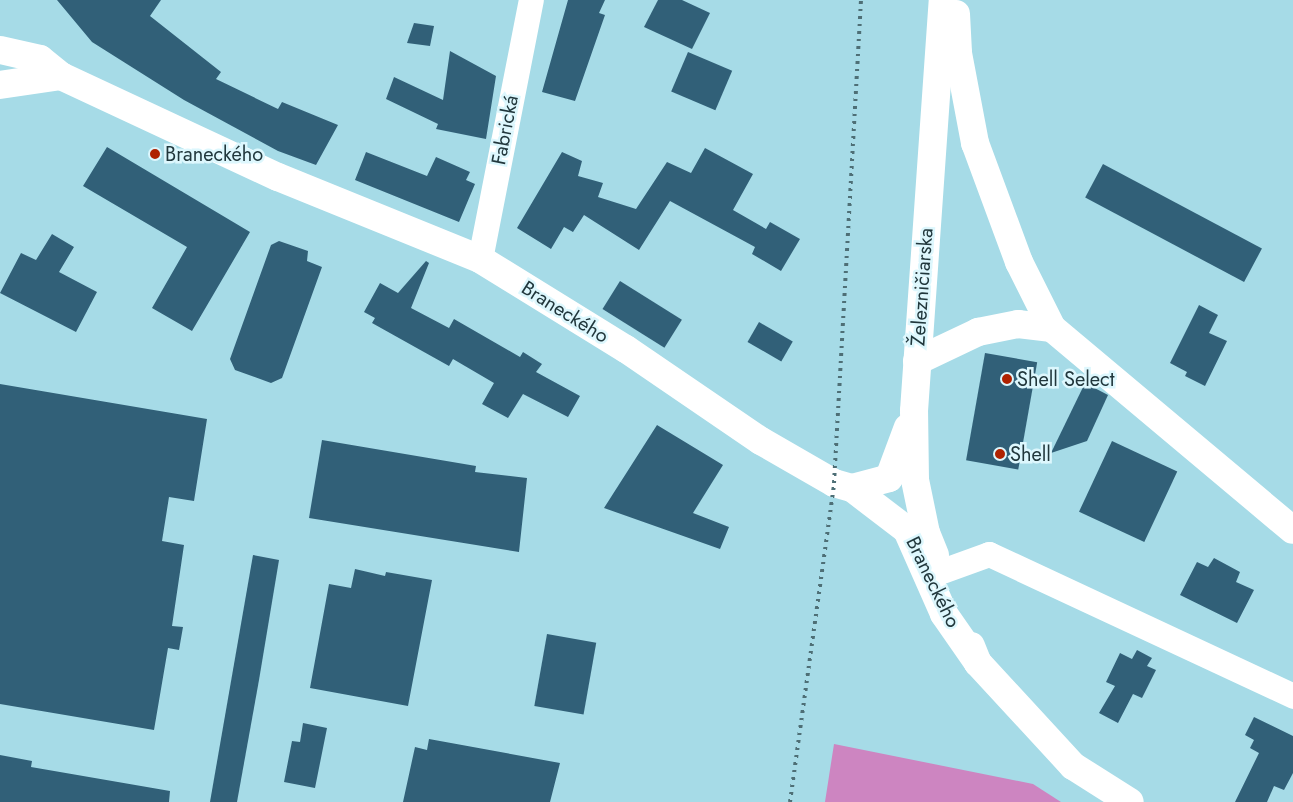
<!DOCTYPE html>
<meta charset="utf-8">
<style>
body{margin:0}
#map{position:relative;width:1293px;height:802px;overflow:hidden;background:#a6dbe7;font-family:Jost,sans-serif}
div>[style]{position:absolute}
.green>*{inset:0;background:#cd85c1}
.building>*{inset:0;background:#316078;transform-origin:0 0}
.minor>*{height:25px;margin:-12.5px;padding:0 12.5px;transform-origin:12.5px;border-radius:12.5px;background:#fff}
.tertiary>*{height:28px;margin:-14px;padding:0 14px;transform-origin:14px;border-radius:14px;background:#fff}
.secondary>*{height:28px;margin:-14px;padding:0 14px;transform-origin:14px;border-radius:14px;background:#fff}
.rail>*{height:4px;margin-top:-2px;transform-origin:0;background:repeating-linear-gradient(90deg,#4e6f76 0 2.5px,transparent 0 7.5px)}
.dots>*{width:14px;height:14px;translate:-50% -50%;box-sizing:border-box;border:2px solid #ddf7fd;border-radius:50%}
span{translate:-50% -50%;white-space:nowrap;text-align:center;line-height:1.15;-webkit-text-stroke:5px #ddf7fd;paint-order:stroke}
.street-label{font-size:20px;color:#21373c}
.poi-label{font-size:20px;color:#21373c}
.left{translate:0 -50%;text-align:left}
</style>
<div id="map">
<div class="green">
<div style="clip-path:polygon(834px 744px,1033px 784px,1061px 802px,825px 802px)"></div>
</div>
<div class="building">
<div style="clip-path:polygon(57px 0,161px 0,150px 16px,221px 72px,216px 79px,278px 109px,282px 102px,338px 125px,316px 165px,278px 151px,184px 100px,92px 42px)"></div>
<div style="clip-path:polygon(568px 0,605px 0,599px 13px,605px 15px,575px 101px,542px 92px)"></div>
<div style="clip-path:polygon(658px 0,682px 0,710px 13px,692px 49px,644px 27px)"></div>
<div style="clip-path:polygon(414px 23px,434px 26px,430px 46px,407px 43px)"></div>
<div style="clip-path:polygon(450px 51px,496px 76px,486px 139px,436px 129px,438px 124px,386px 99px,394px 77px,443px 100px)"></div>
<div style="left:688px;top:52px;width:48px;height:43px;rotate:23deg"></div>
<div style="clip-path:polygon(107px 147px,250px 232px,192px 331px,152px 308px,187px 247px,83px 186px)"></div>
<div style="clip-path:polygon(705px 148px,753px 174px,733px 210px,766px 229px,770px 222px,800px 239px,781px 271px,752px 254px,755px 247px,670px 201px,639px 250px,584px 215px,573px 232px,564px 227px,551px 249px,517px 228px,562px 152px,582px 161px,578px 176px,603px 183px,598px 197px,636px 209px,667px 162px,691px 173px)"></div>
<div style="clip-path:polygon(366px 152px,427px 176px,436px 157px,470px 172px,466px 180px,475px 184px,459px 222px,355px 180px)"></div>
<div style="left:1103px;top:164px;width:180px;height:38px;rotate:28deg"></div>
<div style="clip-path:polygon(52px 234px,74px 247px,59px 272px,97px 292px,76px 332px,0 293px,21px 253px,36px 260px)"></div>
<div style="clip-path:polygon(279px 241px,308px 251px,307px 261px,322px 267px,282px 378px,271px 383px,235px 370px,230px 359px,271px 245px)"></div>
<div style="clip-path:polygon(426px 261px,429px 263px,411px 308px,449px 328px,454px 319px,520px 357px,523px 352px,542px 364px,536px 372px,580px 396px,568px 417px,523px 394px,508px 418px,482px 404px,494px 383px,453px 359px,449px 366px,372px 323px,375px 318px,364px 312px,380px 283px,398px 293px)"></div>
<div style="left:620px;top:281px;width:73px;height:33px;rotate:32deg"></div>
<div style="clip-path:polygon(1199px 305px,1218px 315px,1209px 333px,1227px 341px,1205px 386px,1185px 376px,1187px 372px,1170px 363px)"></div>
<div style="left:759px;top:322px;width:39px;height:23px;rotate:30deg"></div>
<div style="left:985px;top:353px;width:53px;height:109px;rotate:10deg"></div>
<div style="clip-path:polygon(1085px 383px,1108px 395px,1087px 441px,1051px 453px)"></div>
<div style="clip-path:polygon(0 384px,207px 419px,194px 501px,169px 497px,162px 541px,184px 545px,172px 626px,183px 627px,179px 650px,168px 648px,154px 730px,0 704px)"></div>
<div style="clip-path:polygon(657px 425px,723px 465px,693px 513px,729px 527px,720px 549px,604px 508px)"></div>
<div style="clip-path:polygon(322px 440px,476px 466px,475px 472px,527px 478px,519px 552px,309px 518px)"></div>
<div style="left:1112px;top:441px;width:72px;height:78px;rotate:25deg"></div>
<div style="clip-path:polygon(253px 555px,279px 560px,259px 680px,237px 802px,210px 802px)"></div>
<div style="clip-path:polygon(1214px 558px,1240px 572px,1236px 582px,1254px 590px,1237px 623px,1180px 595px,1197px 562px,1208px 567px)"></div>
<div style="clip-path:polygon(355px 569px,385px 576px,386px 572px,432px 580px,408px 706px,310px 688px,329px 584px,351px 588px)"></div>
<div style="left:547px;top:634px;width:50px;height:73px;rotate:10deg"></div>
<div style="clip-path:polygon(1137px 650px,1152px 658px,1147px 666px,1156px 670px,1142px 698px,1133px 694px,1118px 723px,1099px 713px,1115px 686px,1106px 682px,1120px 653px,1132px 659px)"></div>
<div style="clip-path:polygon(1254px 717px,1293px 736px,1293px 773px,1284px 790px,1274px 786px,1267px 802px,1235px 802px,1259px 753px,1250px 748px,1254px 740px,1245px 735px)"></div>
<div style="clip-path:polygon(303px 723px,327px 728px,315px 788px,284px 782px,292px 741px,300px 742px)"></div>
<div style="clip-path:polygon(429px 739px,560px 763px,550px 802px,403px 802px,415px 747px,427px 750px)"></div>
<div style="clip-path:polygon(0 755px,32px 761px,31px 767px,170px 791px,169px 802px,0 802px)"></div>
</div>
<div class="minor">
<div style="left:480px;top:259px;width:264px;rotate:-78.9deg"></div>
<div style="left:942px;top:571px;width:50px;rotate:-19.9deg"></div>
<div style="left:989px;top:554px;width:336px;rotate:25deg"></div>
</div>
<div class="tertiary">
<div style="left:956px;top:14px;width:39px;rotate:87deg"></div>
<div style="left:958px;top:53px;width:92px;rotate:79.3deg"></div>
<div style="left:975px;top:143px;width:127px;rotate:69.7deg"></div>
<div style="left:1019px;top:262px;width:74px;rotate:63.4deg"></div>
<div style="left:1052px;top:328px;width:314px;rotate:40deg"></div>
<div style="left:61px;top:76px;width:239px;rotate:25deg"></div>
<div style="left:278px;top:177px;width:218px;rotate:22.1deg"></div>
<div style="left:480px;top:259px;width:172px;rotate:31.7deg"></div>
<div style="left:626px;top:349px;width:163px;rotate:34.3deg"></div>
<div style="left:761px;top:441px;width:84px;rotate:29.9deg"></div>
<div style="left:834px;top:483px;width:19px;rotate:16deg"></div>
<div style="left:852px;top:488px;width:69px;rotate:37.4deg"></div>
<div style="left:907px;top:530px;width:92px;rotate:66.2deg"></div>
<div style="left:944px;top:614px;width:60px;rotate:55.2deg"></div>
<div style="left:917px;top:361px;width:68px;rotate:-25.4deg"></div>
<div style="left:978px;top:332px;width:41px;rotate:-11.3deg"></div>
<div style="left:1018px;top:324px;width:34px;rotate:7deg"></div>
<div style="left:852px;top:488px;width:38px;rotate:-15deg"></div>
<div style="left:889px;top:478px;width:54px;rotate:-69.6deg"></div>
<div style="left:935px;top:555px;width:24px;rotate:-112deg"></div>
<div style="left:926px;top:533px;width:54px;rotate:-101.7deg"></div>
<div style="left:915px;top:480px;width:69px;rotate:-90.8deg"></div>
<div style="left:914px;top:411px;width:412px;rotate:-86deg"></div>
<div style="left:971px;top:646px;width:18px;rotate:68deg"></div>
<div style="left:978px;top:663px;width:140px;rotate:47.3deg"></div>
<div style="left:1073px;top:766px;width:67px;rotate:32.3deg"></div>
</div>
<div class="secondary">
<div style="left:0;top:50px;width:41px;rotate:12.7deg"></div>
<div style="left:40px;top:59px;width:27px;rotate:39deg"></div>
<div style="left:0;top:85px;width:62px;rotate:-8.4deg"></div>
</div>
<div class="rail">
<div style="left:790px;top:802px;width:322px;rotate:-82.1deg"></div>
<div style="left:834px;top:483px;width:484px;rotate:-86.8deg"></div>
</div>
<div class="dots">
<div style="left:155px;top:154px;background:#af2201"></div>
<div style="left:1007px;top:379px;background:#af2201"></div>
<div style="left:1000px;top:454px;background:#af2201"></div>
</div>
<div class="street-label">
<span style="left:505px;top:130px;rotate:-79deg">Fabrická</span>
<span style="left:922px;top:287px;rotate:-86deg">Železničiarska</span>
<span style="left:565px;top:312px;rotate:32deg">Braneckého</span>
<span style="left:933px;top:582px;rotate:64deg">Braneckého</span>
</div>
<div class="poi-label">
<span class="left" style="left:165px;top:154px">Braneckého</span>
<span class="left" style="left:1017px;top:379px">Shell Select</span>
<span class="left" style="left:1010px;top:454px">Shell</span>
</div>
</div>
